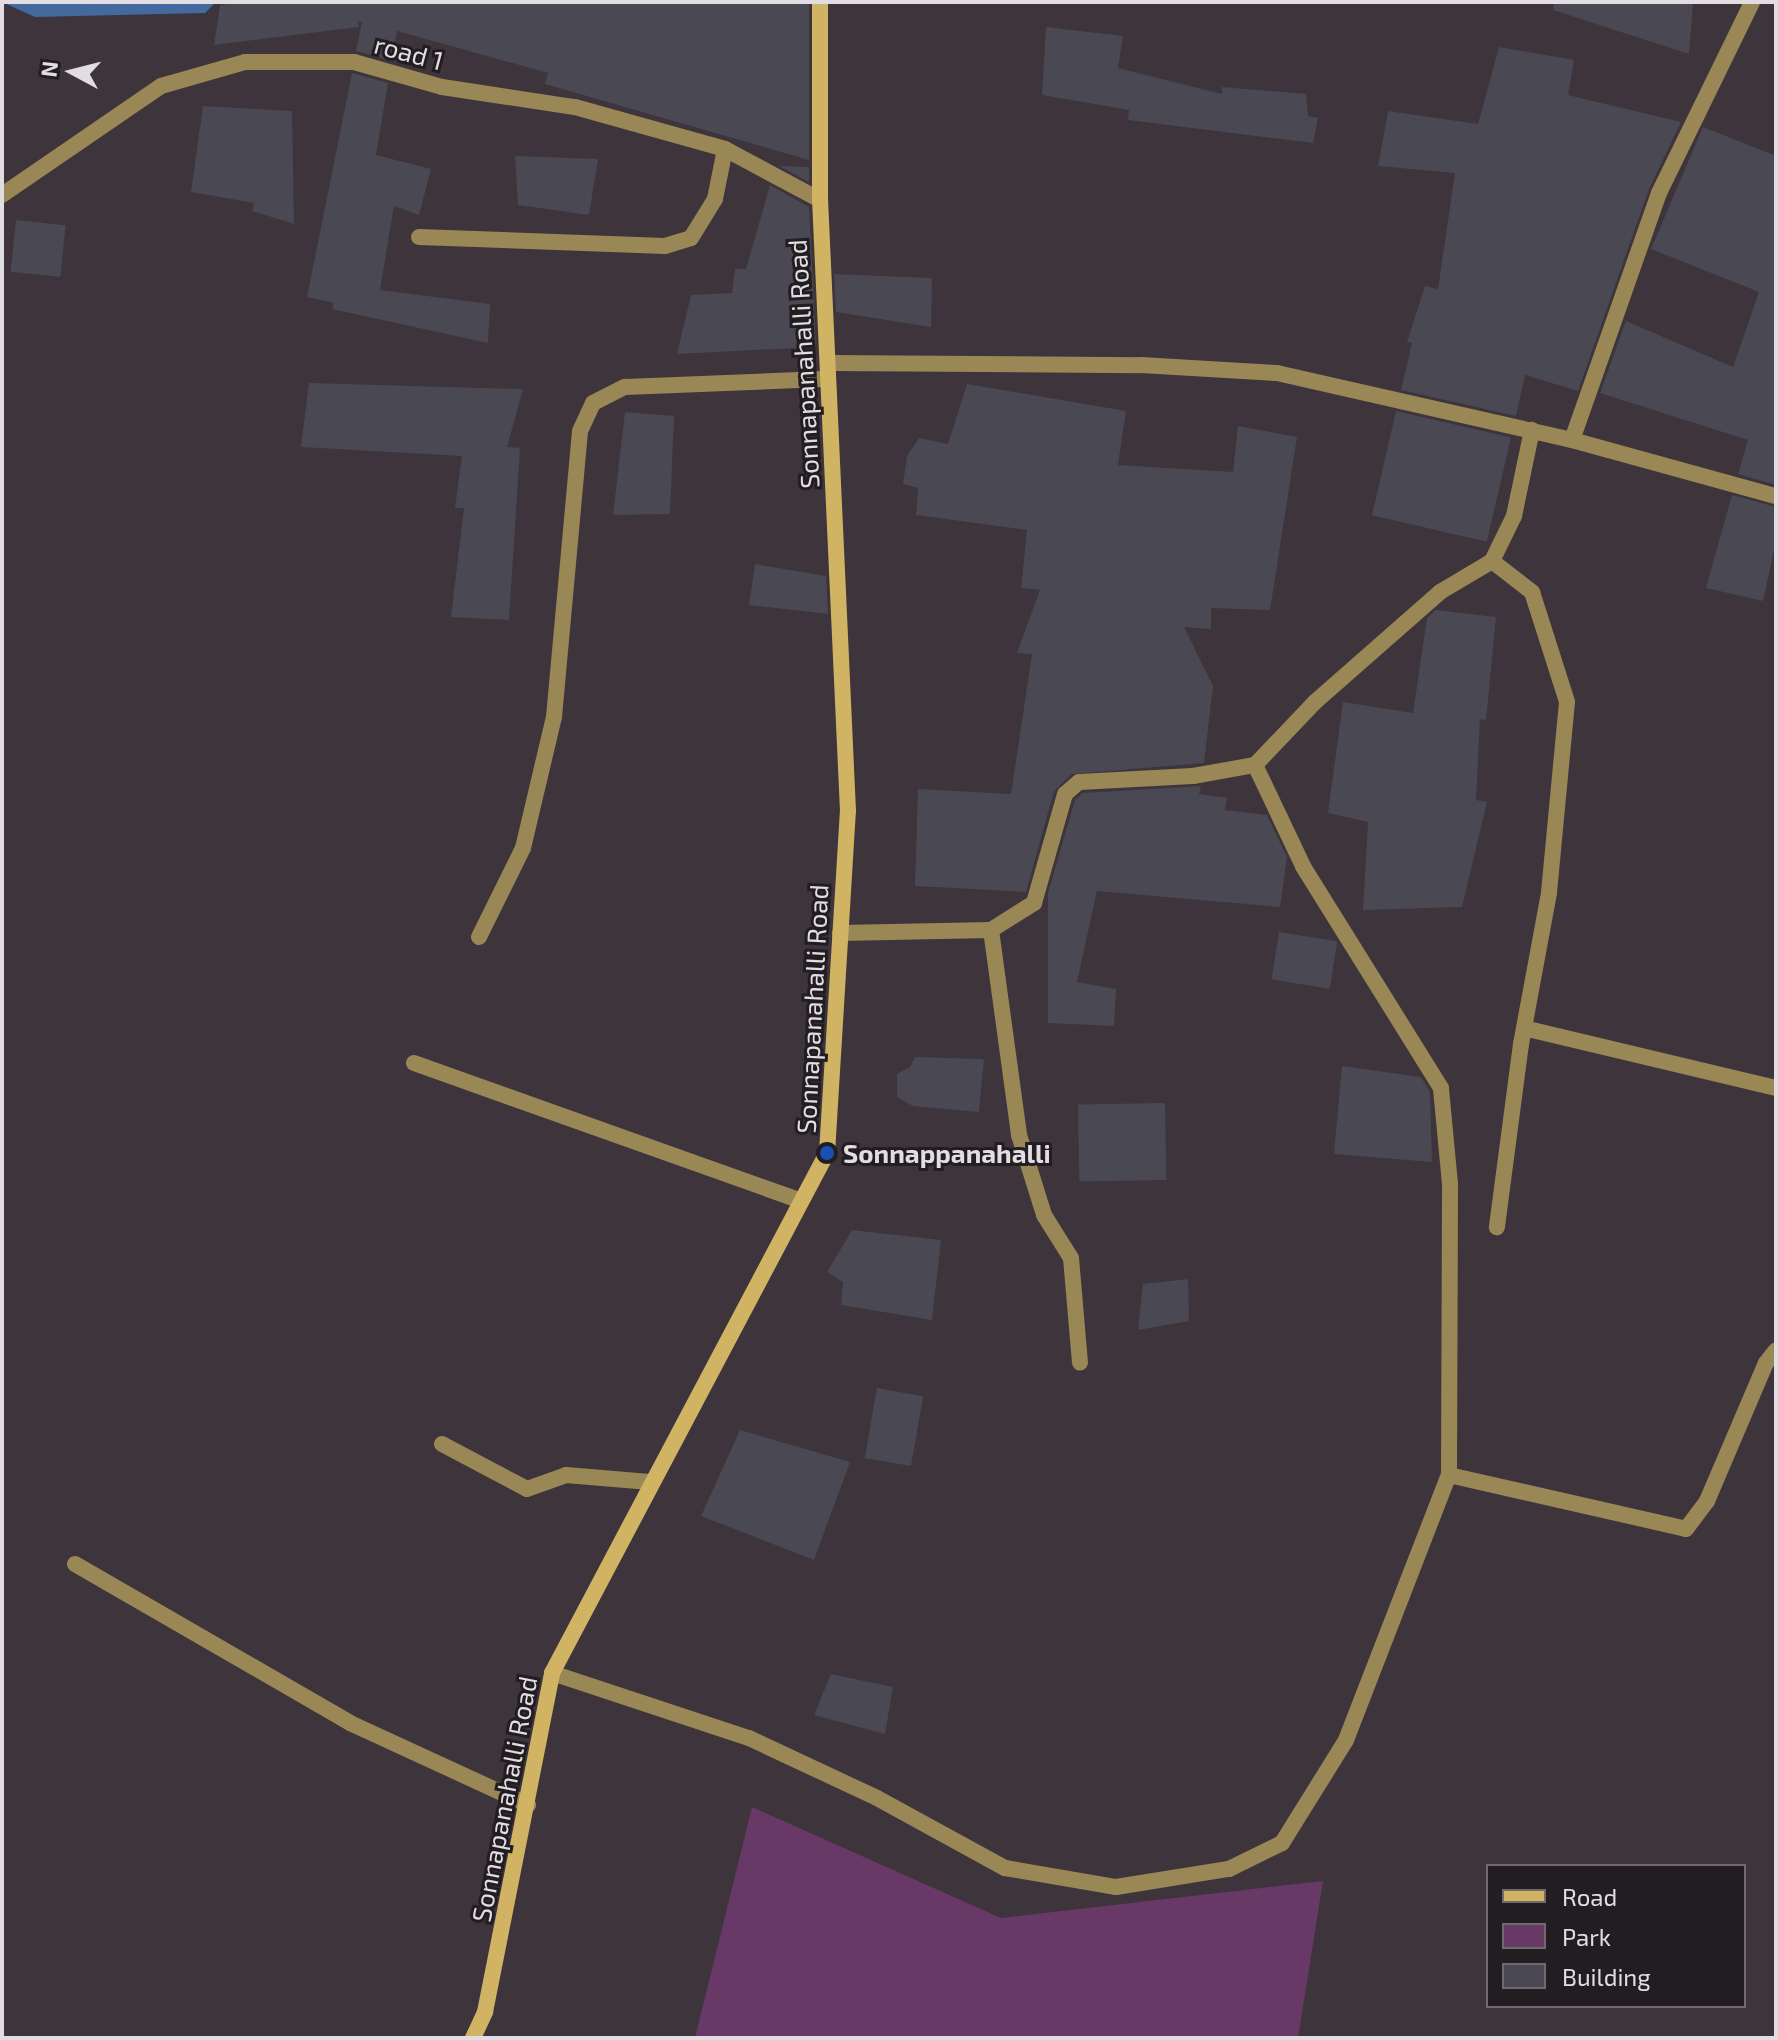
<!DOCTYPE html>
<style>
body{margin:0}
#map{position:relative;width:1778px;height:2040px;overflow:hidden;background:#3d343c;font-family:"Exo 2",sans-serif}
div>[style]{position:absolute}
.green>*{inset:0;background:#683966}
.water>*{inset:0;background:#43699f}
.building>*{inset:0;background:#494853;transform-origin:0 0}
.lane>*{height:16px;margin:-8px;padding:0 8px;transform-origin:8px;border-radius:8px;background:#998756}
.street>*{height:16px;margin:-8px;padding:0 8px;transform-origin:8px;border-radius:8px;background:#998756}
.secondary>*{height:16px;margin:-8px;padding:0 8px;transform-origin:8px;border-radius:8px;background:#d1b463}
.dots>*{width:22px;height:22px;translate:-50% -50%;box-sizing:border-box;border:4px solid #211d21;border-radius:50%}
span{translate:-50% -50%;white-space:nowrap;text-align:center;line-height:1.15;-webkit-text-stroke:6px #211d21;paint-order:stroke}
.street-label{font-size:26px;color:#e2dde2}
.poi-label{font-size:26px;color:#e2dde2;font-weight:700}
.left{translate:0 -50%;text-align:left}
.frame{position:absolute;inset:0;border:4px solid #e2dde2;pointer-events:none}
.legend{position:absolute;left:1486px;top:1864px;width:260px;height:144px;box-sizing:border-box;background:#211d21;border:2px solid #6e6a6e;margin:0;padding:10px 14px;list-style:none;font-size:24px;color:#e2dde2}
.legend li{display:flex;align-items:center;gap:16px;height:40px}
.legend b{width:40px;border:2px solid #6e6a6e}
.north{position:absolute;left:32px;top:32px;width:80px;height:80px;-webkit-text-stroke:6px #211d21;paint-order:stroke;rotate:277deg;font-size:22px;font-weight:700;line-height:32px;text-align:center;color:#e2dde2}
.north::after{content:'';display:block;margin:auto;width:28px;height:36px;background:#e2dde2;clip-path:polygon(50% 0,100% 100%,50% 72%,0 100%)}
</style>
<div id="map">
<div class="green">
<div style="clip-path:polygon(752px 1807px,1001px 1918px,1323px 1881px,1298px 2038px,695px 2038px)"></div>
</div>
<div class="water">
<div style="clip-path:polygon(2px 2px,216px 2px,205px 13px,35px 17px)"></div>
</div>
<div class="building">
<div style="clip-path:polygon(243px 2px,809px 2px,809px 160px,545px 84px,548px 73px,397px 31px,392px 61px,356px 51px,362px 22px,358px 21px,359px 27px,214px 45px,220px 5px)"></div>
<div style="clip-path:polygon(1554px 2px,1693px 2px,1689px 54px,1553px 10px)"></div>
<div style="clip-path:polygon(1046px 27px,1123px 36px,1118px 68px,1222px 94px,1222px 87px,1306px 94px,1308px 116px,1318px 118px,1313px 143px,1128px 120px,1129px 110px,1042px 95px)"></div>
<div style="clip-path:polygon(1499px 47px,1574px 60px,1568px 95px,1681px 122px,1649px 189px,1578px 391px,1525px 375px,1516px 416px,1401px 390px,1412px 343px,1407px 342px,1425px 286px,1438px 289px,1455px 173px,1378px 166px,1388px 111px,1478px 124px)"></div>
<div style="clip-path:polygon(352px 73px,388px 83px,376px 155px,431px 169px,419px 215px,394px 206px,380px 290px,490px 304px,488px 343px,332px 309px,334px 303px,307px 297px)"></div>
<div style="clip-path:polygon(203px 106px,292px 111px,294px 224px,252px 211px,254px 203px,191px 192px)"></div>
<div style="clip-path:polygon(1703px 127px,1776px 156px,1776px 485px,1738px 474px,1748px 440px,1600px 393px,1626px 321px,1733px 367px,1759px 292px,1651px 249px)"></div>
<div style="clip-path:polygon(515px 156px,598px 159px,589px 215px,518px 205px)"></div>
<div style="clip-path:polygon(779px 166px,809px 167px,809px 182px)"></div>
<div style="clip-path:polygon(770px 185px,809px 207px,816px 347px,677px 354px,691px 295px,732px 293px,735px 269px,746px 269px)"></div>
<div style="left:16px;top:220px;width:50px;height:52px;rotate:6deg"></div>
<div style="clip-path:polygon(834px 274px,932px 278px,931px 327px,836px 312px)"></div>
<div style="clip-path:polygon(309px 383px,523px 389px,507px 447px,520px 448px,509px 620px,451px 617px,464px 508px,455px 508px,462px 456px,301px 447px)"></div>
<div style="clip-path:polygon(967px 384px,1126px 411px,1118px 465px,1233px 472px,1238px 426px,1297px 437px,1270px 610px,1211px 608px,1211px 629px,1184px 627px,1213px 686px,1204px 763px,1072px 774px,1054px 791px,1026px 892px,915px 886px,918px 789px,1011px 794px,1032px 654px,1017px 653px,1040px 590px,1021px 588px,1027px 530px,916px 515px,918px 488px,903px 484px,907px 456px,919px 438px,948px 444px)"></div>
<div style="left:1396px;top:411px;width:118px;height:107px;rotate:13deg"></div>
<div style="clip-path:polygon(625px 412px,674px 416px,670px 514px,613px 515px)"></div>
<div style="clip-path:polygon(1732px 495px,1776px 507px,1776px 541px,1763px 601px,1706px 588px)"></div>
<div style="clip-path:polygon(755px 564px,826px 576px,828px 614px,749px 605px)"></div>
<div style="clip-path:polygon(1436px 610px,1496px 617px,1486px 720px,1480px 719px,1476px 800px,1487px 802px,1462px 907px,1363px 910px,1368px 822px,1328px 813px,1343px 702px,1413px 713px,1427px 618px)"></div>
<div style="clip-path:polygon(1201px 786px,1199px 794px,1227px 798px,1225px 810px,1267px 815px,1287px 857px,1280px 907px,1097px 891px,1077px 982px,1116px 989px,1114px 1026px,1048px 1023px,1048px 893px,1075px 800px,1083px 793px)"></div>
<div style="left:1279px;top:932px;width:59px;height:48px;rotate:9deg"></div>
<div style="clip-path:polygon(915px 1057px,984px 1059px,979px 1112px,913px 1106px,897px 1097px,897px 1074px,910px 1067px)"></div>
<div style="clip-path:polygon(1342px 1066px,1421px 1077px,1430px 1092px,1432px 1162px,1334px 1154px)"></div>
<div style="left:1165px;top:1103px;width:77px;height:87px;rotate:89deg"></div>
<div style="clip-path:polygon(852px 1230px,941px 1240px,932px 1320px,841px 1305px,843px 1282px,827px 1272px)"></div>
<div style="clip-path:polygon(1188px 1279px,1189px 1321px,1138px 1330px,1143px 1284px)"></div>
<div style="left:877px;top:1388px;width:47px;height:71px;rotate:10deg"></div>
<div style="clip-path:polygon(740px 1430px,850px 1462px,814px 1560px,701px 1516px)"></div>
<div style="clip-path:polygon(831px 1674px,893px 1687px,885px 1734px,814px 1715px)"></div>
</div>
<div class="lane">
<div style="left:1524px;top:1028px;width:259px;rotate:13.4deg"></div>
<div style="left:1707px;top:1501px;width:150px;rotate:-66.9deg"></div>
<div style="left:1766px;top:1363px;width:16px;rotate:-52deg"></div>
</div>
<div class="street">
<div style="left:2px;top:195px;width:193px;rotate:-34.4deg"></div>
<div style="left:161px;top:86px;width:87px;rotate:-15.9deg"></div>
<div style="left:245px;top:62px;width:109px"></div>
<div style="left:354px;top:62px;width:91px;rotate:15.9deg"></div>
<div style="left:442px;top:87px;width:134px;rotate:8.6deg"></div>
<div style="left:575px;top:107px;width:156px;rotate:15.6deg"></div>
<div style="left:725px;top:149px;width:108px;rotate:28.2deg"></div>
<div style="left:419px;top:237px;width:246px;rotate:2.1deg"></div>
<div style="left:665px;top:246px;width:27px;rotate:-17deg"></div>
<div style="left:691px;top:238px;width:46px;rotate:-58.4deg"></div>
<div style="left:715px;top:199px;width:51px;rotate:-78.7deg"></div>
<div style="left:828px;top:363px;width:313px;rotate:0.4deg"></div>
<div style="left:1141px;top:365px;width:136px;rotate:3.4deg"></div>
<div style="left:1277px;top:373px;width:303px;rotate:12.8deg"></div>
<div style="left:1572px;top:440px;width:262px;rotate:-70.6deg"></div>
<div style="left:1659px;top:193px;width:212px;rotate:-64deg"></div>
<div style="left:1572px;top:440px;width:212px;rotate:15.4deg"></div>
<div style="left:1492px;top:561px;width:51px;rotate:37.8deg"></div>
<div style="left:1532px;top:592px;width:115px;rotate:72.3deg"></div>
<div style="left:1567px;top:702px;width:192px;rotate:95.4deg"></div>
<div style="left:1549px;top:893px;width:154px;rotate:100.5deg"></div>
<div style="left:1521px;top:1044px;width:185px;rotate:97.5deg"></div>
<div style="left:991px;top:930px;width:207px;rotate:82.2deg"></div>
<div style="left:1019px;top:1135px;width:84px;rotate:72.6deg"></div>
<div style="left:1044px;top:1215px;width:51px;rotate:57.9deg"></div>
<div style="left:1071px;top:1258px;width:105px;rotate:85.1deg"></div>
<div style="left:840px;top:933px;width:151px;rotate:-1.1deg"></div>
<div style="left:991px;top:930px;width:51px;rotate:-32.1deg"></div>
<div style="left:1034px;top:903px;width:113px;rotate:-74.1deg"></div>
<div style="left:1065px;top:794px;width:18px;rotate:-41deg"></div>
<div style="left:1079px;top:782px;width:114px;rotate:-3deg"></div>
<div style="left:1193px;top:776px;width:63px;rotate:-10.1deg"></div>
<div style="left:479px;top:937px;width:99px;rotate:-63.7deg"></div>
<div style="left:523px;top:848px;width:135px;rotate:-76.7deg"></div>
<div style="left:554px;top:717px;width:287px;rotate:-84.8deg"></div>
<div style="left:580px;top:431px;width:31px;rotate:-65deg"></div>
<div style="left:593px;top:403px;width:36px;rotate:-27deg"></div>
<div style="left:625px;top:387px;width:203px;rotate:-2.3deg"></div>
<div style="left:414px;top:1063px;width:411px;rotate:19.6deg"></div>
<div style="left:442px;top:1444px;width:96px;rotate:27.9deg"></div>
<div style="left:527px;top:1489px;width:41px;rotate:-19.7deg"></div>
<div style="left:566px;top:1475px;width:84px;rotate:4.8deg"></div>
<div style="left:1449px;top:1475px;width:243px;rotate:12.8deg"></div>
<div style="left:1686px;top:1529px;width:35px;rotate:-53deg"></div>
<div style="left:75px;top:1564px;width:318px;rotate:30deg"></div>
<div style="left:350px;top:1723px;width:196px;rotate:24.7deg"></div>
<div style="left:552px;top:1673px;width:207px;rotate:18.3deg"></div>
<div style="left:749px;top:1738px;width:141px;rotate:25.1deg"></div>
<div style="left:877px;top:1798px;width:146px;rotate:28.7deg"></div>
<div style="left:1005px;top:1868px;width:113px;rotate:9.7deg"></div>
<div style="left:1116px;top:1887px;width:114px;rotate:-9.1deg"></div>
<div style="left:1229px;top:1869px;width:59px;rotate:-26.1deg"></div>
<div style="left:1282px;top:1843px;width:121px;rotate:-58.1deg"></div>
<div style="left:1346px;top:1740px;width:284px;rotate:-68.8deg"></div>
<div style="left:1449px;top:1475px;width:291px;rotate:-89.8deg"></div>
<div style="left:1450px;top:1184px;width:96px;rotate:-95.4deg"></div>
<div style="left:1441px;top:1088px;width:261px;rotate:-121.9deg"></div>
<div style="left:1303px;top:866px;width:112px;rotate:-115.4deg"></div>
<div style="left:1255px;top:765px;width:87px;rotate:-46.4deg"></div>
<div style="left:1315px;top:702px;width:167px;rotate:-41.3deg"></div>
<div style="left:1440px;top:592px;width:61px;rotate:-30.8deg"></div>
<div style="left:1492px;top:561px;width:50px;rotate:-63.9deg"></div>
<div style="left:1514px;top:516px;width:88px;rotate:-78.2deg"></div>
</div>
<div class="secondary">
<div style="left:473px;top:2038px;width:29px;rotate:-65deg"></div>
<div style="left:485px;top:2012px;width:346px;rotate:-78.8deg"></div>
<div style="left:552px;top:1673px;width:588px;rotate:-62.13deg"></div>
<div style="left:827px;top:1153px;width:343px;rotate:-86.5deg"></div>
<div style="left:848px;top:811px;width:612px;rotate:-92.62deg"></div>
<div style="left:820px;top:200px;width:198px;rotate:-90deg"></div>
</div>
<div class="dots">
<div style="left:827px;top:1153px;background:#1a4fb4"></div>
</div>
<div class="street-label">
<span style="left:409px;top:52px;rotate:15deg">road 1</span>
<span style="left:803px;top:364px;rotate:-93deg">Sonnapanahalli Road</span>
<span style="left:812px;top:1009px;rotate:-87deg">Sonnapanahalli Road</span>
<span style="left:504px;top:1799px;rotate:-79deg">Sonnapanahalli Road</span>
</div>
<div class="poi-label">
<span class="left" style="left:843px;top:1153px">Sonnappanahalli</span>
</div>
<div class="frame"></div>
<ul class="legend">
<li><b style="height:10px;background:#d1b463"></b>Road</li>
<li><b style="height:22px;background:#683966"></b>Park</li>
<li><b style="height:22px;background:#494853"></b>Building</li>
</ul>
<div class="north">N</div>
</div>
